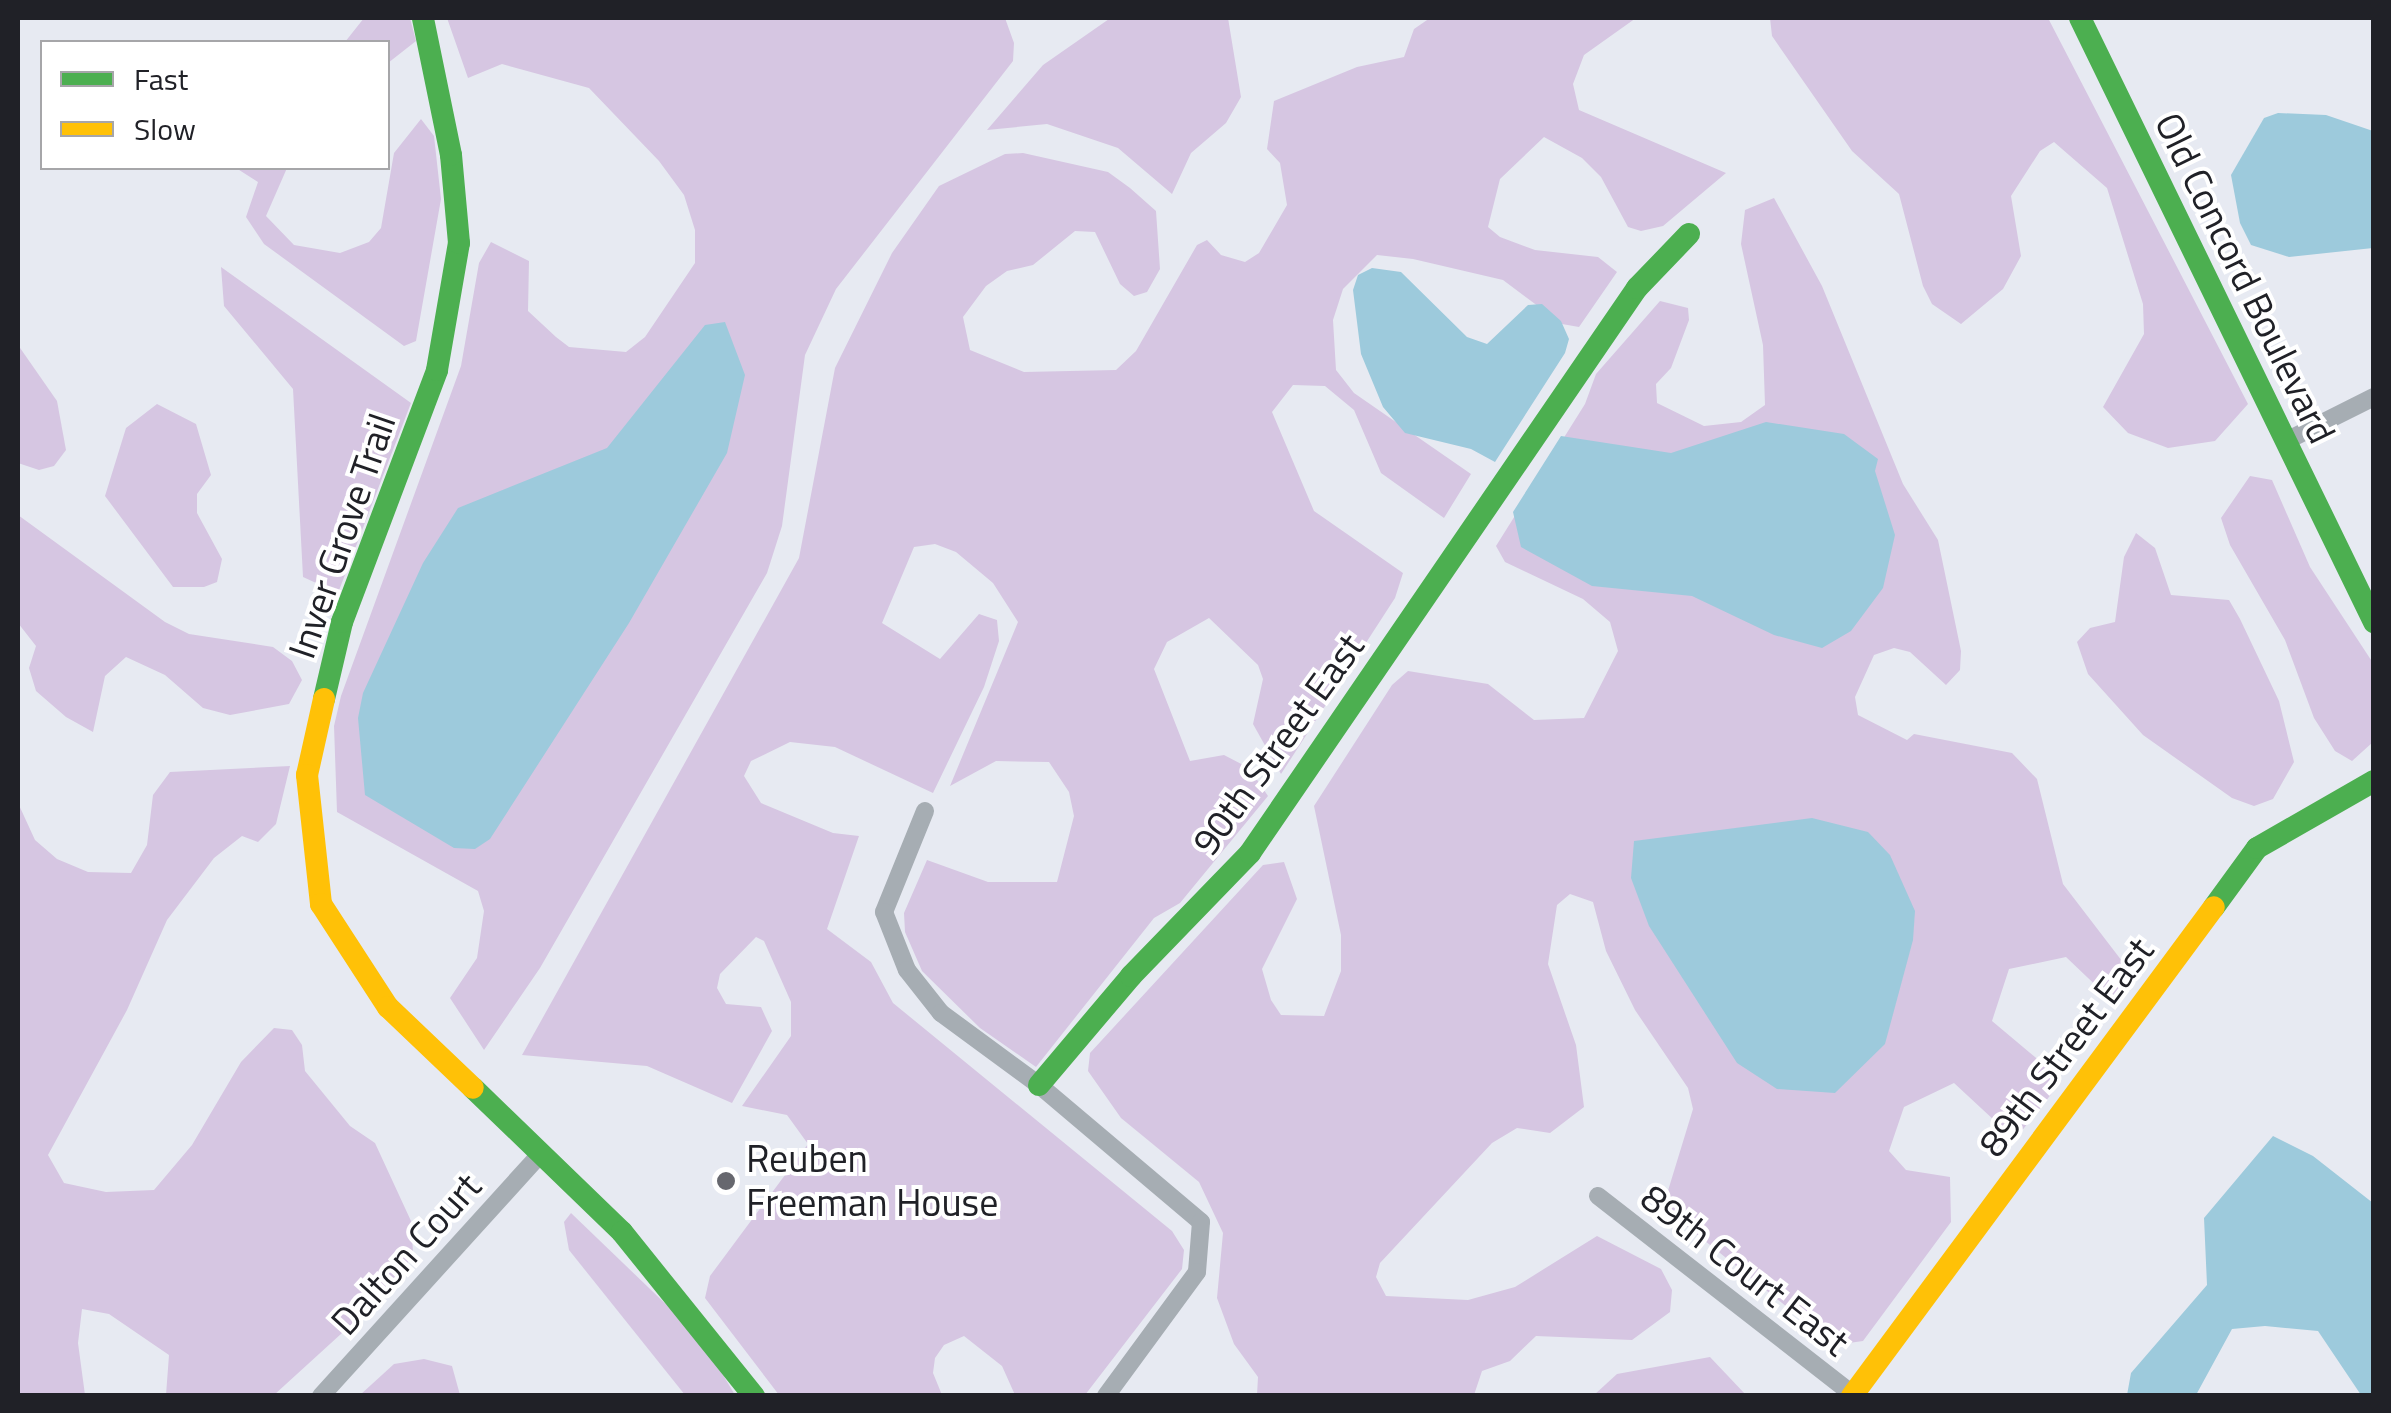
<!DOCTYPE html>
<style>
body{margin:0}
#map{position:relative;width:2391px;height:1413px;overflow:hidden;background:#e7eaf2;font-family:"Titillium Web",sans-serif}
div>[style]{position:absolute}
.forest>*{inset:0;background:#d6c6e2}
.water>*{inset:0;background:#9dcadc}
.street>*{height:18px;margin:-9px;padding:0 9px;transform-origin:9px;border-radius:9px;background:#a6adb3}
.fast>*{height:22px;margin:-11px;padding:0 11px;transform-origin:11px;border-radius:11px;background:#4caf50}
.slow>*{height:22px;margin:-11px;padding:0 11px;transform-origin:11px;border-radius:11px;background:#ffc107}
.dots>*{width:28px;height:28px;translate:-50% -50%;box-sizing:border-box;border:5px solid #fff;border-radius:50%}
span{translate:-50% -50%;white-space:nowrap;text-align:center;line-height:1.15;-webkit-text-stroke:8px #fff;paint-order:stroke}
.street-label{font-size:38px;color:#202127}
.poi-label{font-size:38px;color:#202127}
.left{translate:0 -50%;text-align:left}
.frame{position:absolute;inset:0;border:20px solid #202127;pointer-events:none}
.legend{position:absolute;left:40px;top:40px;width:350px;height:130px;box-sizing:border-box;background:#fff;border:2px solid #a6a6a9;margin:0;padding:12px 18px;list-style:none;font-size:30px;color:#202127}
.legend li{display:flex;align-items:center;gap:20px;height:50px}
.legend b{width:50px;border:2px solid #a6a6a9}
</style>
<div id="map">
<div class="forest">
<div style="clip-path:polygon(364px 18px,410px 18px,416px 41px,388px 63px,388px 42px,345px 42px)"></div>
<div style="clip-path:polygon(447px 18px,1005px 18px,1014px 43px,1013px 61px,836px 289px,805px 355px,782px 526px,767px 573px,540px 968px,484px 1050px,450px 998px,477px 958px,484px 911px,478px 891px,337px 812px,334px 726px,341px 696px,461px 366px,479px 263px,491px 242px,529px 261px,528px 311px,556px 337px,569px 347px,626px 352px,645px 337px,695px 263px,695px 230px,684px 195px,659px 161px,589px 88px,502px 64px,468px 78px)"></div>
<div style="clip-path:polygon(1228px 18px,1241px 97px,1226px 123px,1191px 153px,1172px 194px,1118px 148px,1047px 124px,987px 130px,1043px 65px,1109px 19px)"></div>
<div style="clip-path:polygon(1430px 18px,1636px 18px,1584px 55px,1573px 84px,1579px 110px,1726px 173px,1663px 226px,1641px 231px,1628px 227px,1601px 177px,1582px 158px,1544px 137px,1500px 179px,1488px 227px,1500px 237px,1535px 250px,1598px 257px,1617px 272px,1579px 327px,1562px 324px,1503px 280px,1413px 259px,1377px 255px,1343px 289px,1333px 320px,1336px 370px,1354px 393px,1471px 474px,1444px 518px,1381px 473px,1354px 410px,1325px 386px,1293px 385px,1272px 412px,1314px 511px,1403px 573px,1395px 598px,1281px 774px,1253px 724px,1263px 679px,1258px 665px,1209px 618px,1167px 642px,1154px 669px,1190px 761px,1224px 755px,1249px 768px,1268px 796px,1180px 903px,1154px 918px,1036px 1067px,980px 1028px,922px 971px,905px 932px,904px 913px,927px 860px,988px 882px,1057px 882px,1074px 816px,1069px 792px,1049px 762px,996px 761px,950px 786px,1018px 622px,993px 583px,956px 552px,935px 544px,914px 547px,882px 623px,940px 659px,979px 614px,997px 620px,999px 641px,984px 687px,933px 793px,835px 747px,790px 742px,751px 761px,744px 776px,761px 803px,833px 833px,859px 836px,827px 929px,871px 962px,893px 1003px,1172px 1231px,1184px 1250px,1182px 1269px,1085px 1395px,1015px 1395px,1002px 1366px,964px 1336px,944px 1345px,935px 1358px,933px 1373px,942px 1395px,779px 1395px,705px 1298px,710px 1276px,808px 1144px,787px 1115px,742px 1106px,791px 1036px,791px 1002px,764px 941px,756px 937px,720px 974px,717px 988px,726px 1004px,761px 1007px,772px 1031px,732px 1103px,647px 1066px,522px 1055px,799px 558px,835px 368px,892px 253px,939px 186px,1005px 154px,1023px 153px,1108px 172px,1130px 188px,1156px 211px,1160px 269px,1147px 292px,1134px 296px,1120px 284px,1095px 232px,1075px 231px,1033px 265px,1007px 271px,986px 286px,963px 317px,970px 350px,1024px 372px,1116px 370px,1136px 351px,1197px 245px,1207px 240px,1221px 255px,1245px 262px,1259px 253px,1287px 205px,1280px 163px,1267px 149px,1274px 101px,1357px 67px,1404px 57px,1414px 29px)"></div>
<div style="clip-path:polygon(1770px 18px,2048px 18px,2248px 404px,2215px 441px,2168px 448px,2128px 433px,2103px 407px,2144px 334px,2143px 304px,2107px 188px,2054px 142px,2040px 151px,2011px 196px,2021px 256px,2003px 289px,1961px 324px,1932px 304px,1923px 286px,1899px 194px,1852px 151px,1772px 36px)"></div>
<div style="clip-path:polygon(421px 119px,434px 136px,441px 199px,416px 341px,404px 346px,264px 244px,246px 217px,258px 182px,236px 168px,287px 168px,266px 216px,294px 245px,340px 253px,369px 242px,381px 228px,394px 153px)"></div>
<div style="clip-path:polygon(1774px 198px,1822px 286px,1903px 484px,1938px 540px,1961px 651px,1960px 670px,1946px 685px,1910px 652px,1894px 648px,1874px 655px,1855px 697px,1858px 715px,1907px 740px,1914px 734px,2012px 753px,2037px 779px,2063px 884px,2125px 965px,2132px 984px,2120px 1001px,2108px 997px,2066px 957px,2009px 969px,1992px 1021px,2054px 1073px,2053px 1092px,2020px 1133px,2009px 1134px,1954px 1083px,1904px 1107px,1889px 1151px,1906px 1170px,1950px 1177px,1951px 1222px,1863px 1341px,1834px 1345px,1663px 1207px,1693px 1109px,1688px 1088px,1635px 1010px,1606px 951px,1593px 902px,1570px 894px,1557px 905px,1548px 964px,1576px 1045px,1584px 1107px,1550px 1133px,1517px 1128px,1492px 1143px,1380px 1263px,1376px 1277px,1386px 1296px,1468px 1300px,1515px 1287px,1597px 1236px,1661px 1269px,1672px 1290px,1670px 1312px,1632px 1340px,1536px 1336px,1510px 1361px,1482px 1371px,1474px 1395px,1257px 1395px,1258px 1377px,1234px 1344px,1217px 1298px,1223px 1233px,1199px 1182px,1121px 1118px,1088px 1071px,1090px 1053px,1263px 865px,1284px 862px,1297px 899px,1262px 969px,1271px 1000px,1281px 1015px,1324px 1016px,1341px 971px,1341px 935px,1314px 806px,1392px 685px,1408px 671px,1488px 684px,1534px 720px,1584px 718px,1618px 651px,1610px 622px,1583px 599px,1505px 562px,1496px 546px,1585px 404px,1596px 374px,1660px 301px,1688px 308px,1689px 320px,1671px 368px,1656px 384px,1657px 403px,1704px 426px,1741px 422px,1765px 405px,1763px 345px,1741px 244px,1745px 210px)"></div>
<div style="clip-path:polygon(221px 267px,411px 403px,338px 593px,303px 577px,293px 389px,224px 306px)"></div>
<div style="clip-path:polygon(18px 345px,57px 401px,66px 450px,54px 466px,39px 470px,18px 463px)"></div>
<div style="clip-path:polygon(157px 404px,196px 424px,211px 475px,197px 494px,197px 513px,222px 559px,217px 582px,204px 587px,173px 587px,105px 496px,126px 428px)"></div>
<div style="clip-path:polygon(2250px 476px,2272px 480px,2310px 567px,2373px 663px,2373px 742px,2352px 761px,2335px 751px,2314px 718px,2285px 640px,2230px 545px,2221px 518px)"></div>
<div style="clip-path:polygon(18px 515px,165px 622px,189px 634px,273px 647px,292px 661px,302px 680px,289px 704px,230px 715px,203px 708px,165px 675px,126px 657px,105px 676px,93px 732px,66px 717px,36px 691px,29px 668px,36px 646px,18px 623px)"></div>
<div style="clip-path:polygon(2136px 533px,2155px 548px,2171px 595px,2229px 600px,2240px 619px,2279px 701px,2294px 762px,2273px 799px,2254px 806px,2232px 798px,2143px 735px,2088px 674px,2077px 642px,2090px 628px,2115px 622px,2124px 557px)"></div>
<div style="clip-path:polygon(290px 766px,276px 824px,258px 842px,242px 836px,214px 858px,167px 920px,127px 1010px,48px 1155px,64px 1183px,106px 1192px,154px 1190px,192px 1145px,241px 1062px,274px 1028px,292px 1030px,302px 1045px,305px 1071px,350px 1126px,375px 1143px,411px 1221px,413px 1252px,398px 1282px,274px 1395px,166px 1395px,169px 1355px,109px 1314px,82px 1309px,78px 1343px,85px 1395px,18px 1395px,18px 803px,35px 840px,57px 859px,88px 872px,131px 873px,147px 845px,153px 795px,170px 772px)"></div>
<div style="clip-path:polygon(571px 1213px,701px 1338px,735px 1395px,685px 1395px,569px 1250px,564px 1222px)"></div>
<div style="clip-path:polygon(1710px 1357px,1746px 1395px,1594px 1395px,1617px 1374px)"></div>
<div style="clip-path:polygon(424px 1359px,452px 1366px,460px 1395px,360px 1395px,394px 1364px)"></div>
</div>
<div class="water">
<div style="clip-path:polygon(2278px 113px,2326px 115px,2373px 131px,2373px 248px,2289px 257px,2251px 245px,2240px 223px,2231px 175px,2264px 118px)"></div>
<div style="clip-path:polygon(1372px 268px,1401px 272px,1467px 337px,1487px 344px,1528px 305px,1542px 304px,1561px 321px,1569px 339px,1565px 353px,1495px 462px,1471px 449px,1405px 433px,1383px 407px,1361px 354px,1353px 290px,1358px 275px)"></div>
<div style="clip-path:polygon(725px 322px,745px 375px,727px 453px,629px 623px,490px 839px,475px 849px,454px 848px,365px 795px,358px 718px,363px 693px,423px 563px,458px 508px,607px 448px,705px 325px)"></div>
<div style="clip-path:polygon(1766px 422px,1844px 434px,1878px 459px,1875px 471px,1895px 535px,1883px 588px,1851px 631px,1822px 648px,1774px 635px,1692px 596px,1592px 586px,1521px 547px,1513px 512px,1561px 436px,1671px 453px)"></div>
<div style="clip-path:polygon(1812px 818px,1868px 832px,1890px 855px,1915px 911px,1913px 940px,1885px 1044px,1835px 1093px,1777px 1089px,1737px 1063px,1649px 926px,1631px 878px,1634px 841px)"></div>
<div style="clip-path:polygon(2273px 1136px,2313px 1156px,2373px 1203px,2373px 1395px,2361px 1395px,2318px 1331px,2265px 1326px,2232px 1329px,2196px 1395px,2127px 1395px,2131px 1373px,2207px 1285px,2204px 1218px)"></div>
</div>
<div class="street">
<div style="left:2286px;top:441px;width:98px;rotate:-26.6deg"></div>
<div style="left:925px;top:811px;width:109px;rotate:112.1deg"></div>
<div style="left:884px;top:912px;width:62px;rotate:68.4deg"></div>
<div style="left:907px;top:970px;width:55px;rotate:51.7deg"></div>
<div style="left:941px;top:1013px;width:122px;rotate:36.3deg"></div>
<div style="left:1039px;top:1085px;width:212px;rotate:40.2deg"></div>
<div style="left:1201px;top:1222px;width:50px;rotate:94.6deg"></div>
<div style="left:1197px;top:1272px;width:154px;rotate:126.3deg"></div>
<div style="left:1598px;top:1196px;width:322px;rotate:37.9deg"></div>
<div style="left:321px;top:1396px;width:324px;rotate:-47.8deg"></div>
</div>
<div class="fast">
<div style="left:2080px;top:18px;width:672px;rotate:64.05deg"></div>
<div style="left:324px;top:699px;width:79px;rotate:-76.8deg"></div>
<div style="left:342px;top:622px;width:269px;rotate:-69.3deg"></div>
<div style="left:437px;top:370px;width:129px;rotate:-80.2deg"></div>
<div style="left:459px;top:243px;width:88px;rotate:-95.2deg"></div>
<div style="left:451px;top:155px;width:140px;rotate:-101.6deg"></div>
<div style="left:2214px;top:907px;width:73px;rotate:-53.9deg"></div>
<div style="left:2257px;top:848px;width:135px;rotate:-29.8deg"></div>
<div style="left:1039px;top:1085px;width:143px;rotate:-49.8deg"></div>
<div style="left:1131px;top:976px;width:171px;rotate:-45.9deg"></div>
<div style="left:1250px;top:853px;width:685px;rotate:-55.59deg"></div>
<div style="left:1637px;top:288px;width:75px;rotate:-46.1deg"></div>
<div style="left:473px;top:1088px;width:207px;rotate:44deg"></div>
<div style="left:622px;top:1232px;width:211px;rotate:51.2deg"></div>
</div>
<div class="slow">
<div style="left:324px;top:699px;width:78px;rotate:102.6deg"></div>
<div style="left:307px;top:775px;width:130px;rotate:83.8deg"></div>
<div style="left:321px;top:904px;width:123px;rotate:57deg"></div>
<div style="left:388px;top:1007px;width:117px;rotate:43.6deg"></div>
<div style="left:1852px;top:1396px;width:608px;rotate:-53.49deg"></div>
</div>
<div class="dots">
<div style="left:726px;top:1181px;background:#66676e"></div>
</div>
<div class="street-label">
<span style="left:2245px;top:278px;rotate:64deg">Old Concord Boulevard</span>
<span style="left:342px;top:536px;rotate:-71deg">Inver Grove Trail</span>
<span style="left:1278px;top:744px;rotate:-54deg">90th Street East</span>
<span style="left:2066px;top:1047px;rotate:-53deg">89th Street East</span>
<span style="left:406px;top:1254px;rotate:-48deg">Dalton Court</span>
<span style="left:1745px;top:1270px;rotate:38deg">89th Court East</span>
</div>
<div class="poi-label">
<span class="left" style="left:746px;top:1181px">Reuben<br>Freeman House</span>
</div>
<div class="frame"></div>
<ul class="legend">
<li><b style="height:12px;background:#4caf50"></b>Fast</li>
<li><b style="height:12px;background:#ffc107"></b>Slow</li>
</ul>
</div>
